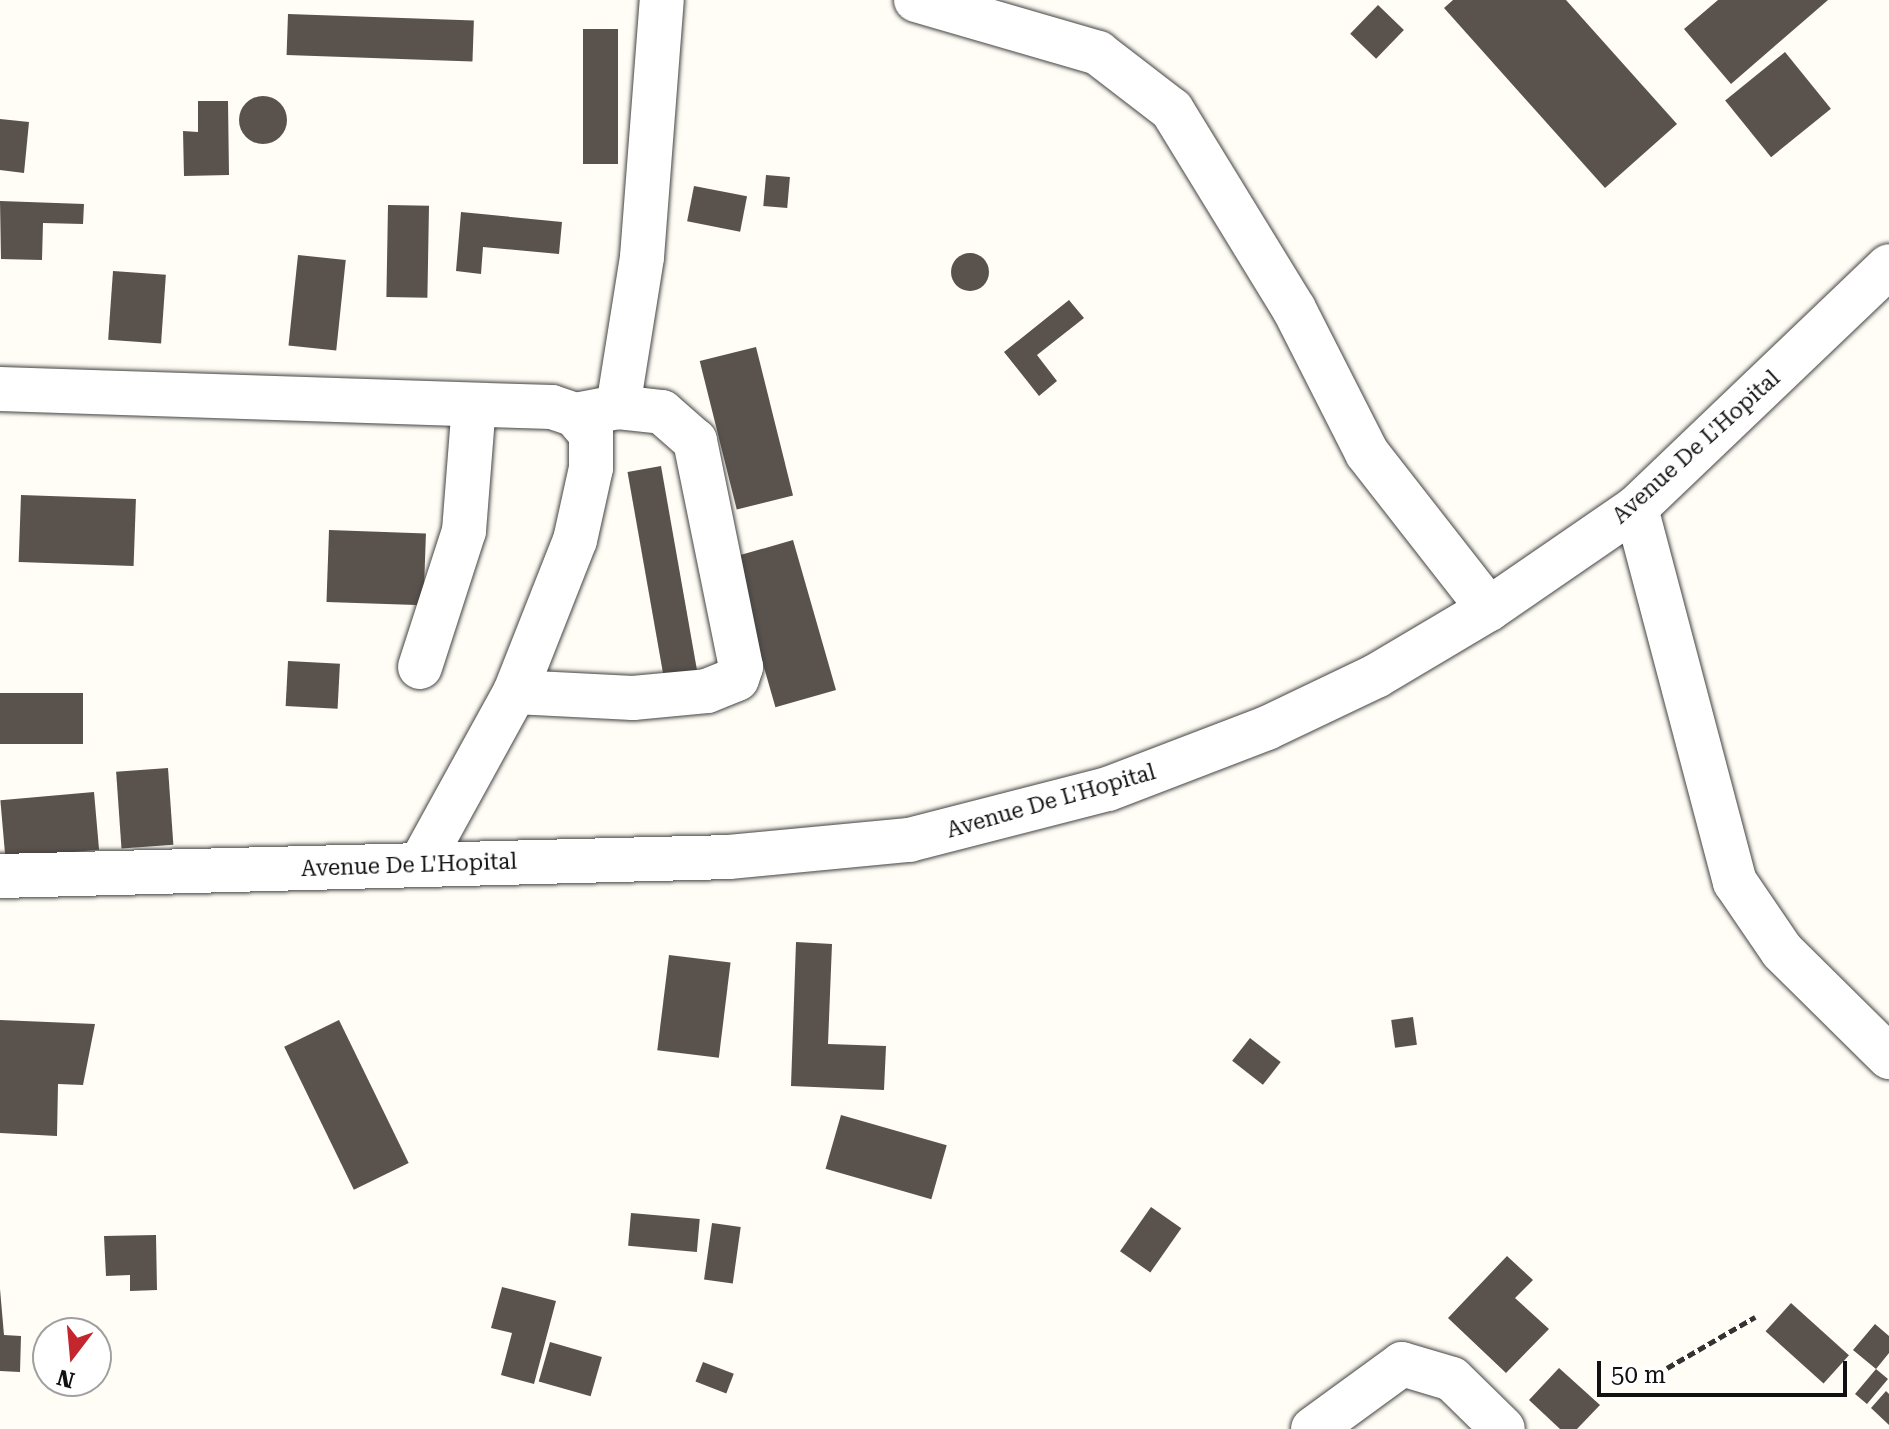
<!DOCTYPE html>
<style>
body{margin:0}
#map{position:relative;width:1889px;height:1429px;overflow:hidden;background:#fffdf5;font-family:"Roboto Serif",serif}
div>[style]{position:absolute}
.building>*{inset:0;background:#5a524d;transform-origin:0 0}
.round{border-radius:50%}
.path>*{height:5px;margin-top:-2.5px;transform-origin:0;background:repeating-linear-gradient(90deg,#333 0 8px,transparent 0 12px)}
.roads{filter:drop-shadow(0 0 2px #444) drop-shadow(0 0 2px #444)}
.minor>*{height:44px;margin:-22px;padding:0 22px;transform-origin:22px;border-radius:22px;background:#fff}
span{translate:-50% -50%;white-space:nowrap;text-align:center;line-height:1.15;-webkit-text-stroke:8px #fff;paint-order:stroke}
.street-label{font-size:22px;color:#111}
.north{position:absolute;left:32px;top:1317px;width:80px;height:80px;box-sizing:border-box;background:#fff;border:2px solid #a0a0a0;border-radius:50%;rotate:196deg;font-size:22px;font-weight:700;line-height:32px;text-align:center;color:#111}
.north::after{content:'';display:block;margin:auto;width:28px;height:36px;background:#c4262e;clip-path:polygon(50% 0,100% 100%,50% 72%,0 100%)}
.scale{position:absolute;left:1597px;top:1361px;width:250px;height:36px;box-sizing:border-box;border:4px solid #111;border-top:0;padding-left:10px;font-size:24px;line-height:28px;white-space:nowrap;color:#111;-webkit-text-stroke:6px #fff;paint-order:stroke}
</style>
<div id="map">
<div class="building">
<div style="clip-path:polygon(1453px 0,1566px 0,1677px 124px,1605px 188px,1444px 8px)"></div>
<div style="clip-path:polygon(1718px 0,1828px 0,1731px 84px,1684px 29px)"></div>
<div style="left:1378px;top:5px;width:36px;height:40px;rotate:44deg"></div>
<div style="left:288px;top:14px;width:186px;height:41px;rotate:2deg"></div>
<div style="left:583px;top:29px;width:35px;height:135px"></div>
<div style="left:1785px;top:52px;width:73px;height:77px;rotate:51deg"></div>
<div class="round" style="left:239px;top:96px;width:48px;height:48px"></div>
<div style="clip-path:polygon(198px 101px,228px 101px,229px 175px,184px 176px,183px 131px,198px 132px)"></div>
<div style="clip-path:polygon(0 119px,29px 122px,24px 173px,0 170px)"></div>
<div style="left:766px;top:175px;width:24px;height:31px;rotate:5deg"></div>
<div style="left:694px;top:186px;width:54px;height:36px;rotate:11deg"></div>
<div style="clip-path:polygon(0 201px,84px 204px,83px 224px,43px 223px,42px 260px,1px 259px)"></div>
<div style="left:388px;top:205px;width:41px;height:92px;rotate:1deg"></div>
<div style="clip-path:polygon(461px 212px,562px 222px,559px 254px,483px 247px,481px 274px,456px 271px)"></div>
<div class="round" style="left:951px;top:253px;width:38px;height:38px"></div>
<div style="left:298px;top:255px;width:48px;height:91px;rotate:6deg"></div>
<div style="left:113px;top:271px;width:53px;height:69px;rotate:4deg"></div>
<div style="clip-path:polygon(1069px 300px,1084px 318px,1037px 355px,1057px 381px,1039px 396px,1004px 352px)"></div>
<div style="left:756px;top:347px;width:153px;height:58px;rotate:76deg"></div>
<div style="left:661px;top:466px;width:219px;height:34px;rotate:80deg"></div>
<div style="left:21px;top:495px;width:115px;height:67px;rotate:2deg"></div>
<div style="left:329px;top:530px;width:97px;height:72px;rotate:2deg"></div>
<div style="left:793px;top:540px;width:156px;height:63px;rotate:74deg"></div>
<div style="left:288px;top:661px;width:52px;height:45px;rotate:3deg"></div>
<div style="left:83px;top:693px;width:51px;height:83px;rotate:90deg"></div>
<div style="left:168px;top:768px;width:77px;height:52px;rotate:86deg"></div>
<div style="left:94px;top:792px;width:58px;height:94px;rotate:85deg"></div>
<div style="clip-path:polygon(796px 942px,832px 944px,828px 1044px,886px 1046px,884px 1090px,791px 1086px)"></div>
<div style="left:669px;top:955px;width:62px;height:96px;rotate:7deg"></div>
<div style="left:1413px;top:1017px;width:28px;height:22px;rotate:82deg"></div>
<div style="clip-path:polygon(0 1020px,95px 1024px,83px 1085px,58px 1084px,57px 1136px,0 1133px)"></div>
<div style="left:339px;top:1020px;width:159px;height:61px;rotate:64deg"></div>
<div style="left:1250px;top:1038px;width:39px;height:29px;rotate:38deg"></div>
<div style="left:841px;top:1115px;width:110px;height:56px;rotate:16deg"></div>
<div style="left:1151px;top:1207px;width:37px;height:54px;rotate:35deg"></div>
<div style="left:631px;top:1213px;width:69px;height:33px;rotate:5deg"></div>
<div style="left:712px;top:1223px;width:29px;height:57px;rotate:8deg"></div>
<div style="clip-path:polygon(156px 1235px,157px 1290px,130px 1291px,130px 1275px,106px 1276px,104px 1236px)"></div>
<div style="clip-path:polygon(1507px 1256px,1533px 1280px,1515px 1298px,1549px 1329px,1506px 1373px,1448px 1318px)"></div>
<div style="clip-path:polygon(502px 1287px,556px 1301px,534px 1384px,501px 1375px,512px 1333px,491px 1328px)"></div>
<div style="clip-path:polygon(0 1289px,4px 1335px,21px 1336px,20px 1372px,0 1371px)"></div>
<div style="left:1791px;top:1303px;width:78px;height:38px;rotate:42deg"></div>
<div style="clip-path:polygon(1875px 1324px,1889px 1336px,1889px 1353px,1876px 1369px,1888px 1379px,1867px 1404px,1855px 1394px,1876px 1369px,1853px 1350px)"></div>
<div style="left:550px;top:1342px;width:54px;height:41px;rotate:16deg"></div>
<div style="left:703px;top:1362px;width:33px;height:21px;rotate:21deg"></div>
<div style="clip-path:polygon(1559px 1368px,1600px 1405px,1577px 1429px,1560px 1429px,1529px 1400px)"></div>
<div style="clip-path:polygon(1886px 1391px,1889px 1394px,1889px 1425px,1871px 1408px)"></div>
</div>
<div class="path">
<div style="left:1667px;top:1368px;width:102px;rotate:-30.1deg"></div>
</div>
<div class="roads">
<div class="minor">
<div style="left:916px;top:0;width:190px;rotate:16.2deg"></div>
<div style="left:1098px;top:53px;width:93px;rotate:37.6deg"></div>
<div style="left:1172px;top:110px;width:233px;rotate:58.5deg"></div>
<div style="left:1294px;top:309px;width:161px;rotate:63.1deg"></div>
<div style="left:1367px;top:453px;width:198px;rotate:52deg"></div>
<div style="left:0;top:389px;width:552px;rotate:1.87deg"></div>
<div style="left:552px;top:407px;width:24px;rotate:19deg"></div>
<div style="left:575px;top:415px;width:25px;rotate:50deg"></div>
<div style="left:591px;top:434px;width:34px;rotate:90deg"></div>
<div style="left:591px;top:468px;width:74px;rotate:102.5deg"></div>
<div style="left:575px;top:540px;width:163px;rotate:111.5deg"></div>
<div style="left:515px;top:692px;width:195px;rotate:118.8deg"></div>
<div style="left:618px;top:407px;width:152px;rotate:-80.9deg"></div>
<div style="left:642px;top:257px;width:258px;rotate:-85.6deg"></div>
<div style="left:1636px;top:508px;width:387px;rotate:75.2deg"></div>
<div style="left:1735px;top:882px;width:83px;rotate:55.7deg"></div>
<div style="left:1782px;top:951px;width:151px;rotate:44.7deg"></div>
<div style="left:420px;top:667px;width:143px;rotate:-72.1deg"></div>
<div style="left:464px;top:531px;width:126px;rotate:-85.5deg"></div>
<div style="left:515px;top:692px;width:118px;rotate:2.9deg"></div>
<div style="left:633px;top:698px;width:74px;rotate:-5.4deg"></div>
<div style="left:707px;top:691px;width:32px;rotate:-22deg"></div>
<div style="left:737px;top:679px;width:13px;rotate:-72deg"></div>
<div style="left:741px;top:667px;width:231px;rotate:-101.5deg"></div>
<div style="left:695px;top:441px;width:44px;rotate:-138.7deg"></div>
<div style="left:662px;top:412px;width:44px;rotate:-173.5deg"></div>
<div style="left:618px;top:407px;width:44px;rotate:169.5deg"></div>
<div style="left:0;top:876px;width:729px;rotate:-1.49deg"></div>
<div style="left:729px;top:857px;width:181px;rotate:-5.4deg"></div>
<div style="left:909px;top:840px;width:205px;rotate:-14.4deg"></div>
<div style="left:1108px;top:789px;width:170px;rotate:-21deg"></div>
<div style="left:1267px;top:728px;width:121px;rotate:-25.5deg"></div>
<div style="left:1376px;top:676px;width:131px;rotate:-30.7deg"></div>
<div style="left:1489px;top:609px;width:178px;rotate:-34.5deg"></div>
<div style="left:1636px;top:508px;width:350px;rotate:-43.7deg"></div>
<div style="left:1313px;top:1429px;width:110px;rotate:-36.1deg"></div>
<div style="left:1402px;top:1364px;width:52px;rotate:16.7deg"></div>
<div style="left:1452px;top:1379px;width:71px;rotate:44.4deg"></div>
</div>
</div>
<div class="street-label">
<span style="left:1696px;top:447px;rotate:-42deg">Avenue De L'Hopital</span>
<span style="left:1051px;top:801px;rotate:-16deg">Avenue De L'Hopital</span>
<span style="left:409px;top:865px;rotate:-2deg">Avenue De L'Hopital</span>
</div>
<div class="north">N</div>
<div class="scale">50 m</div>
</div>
